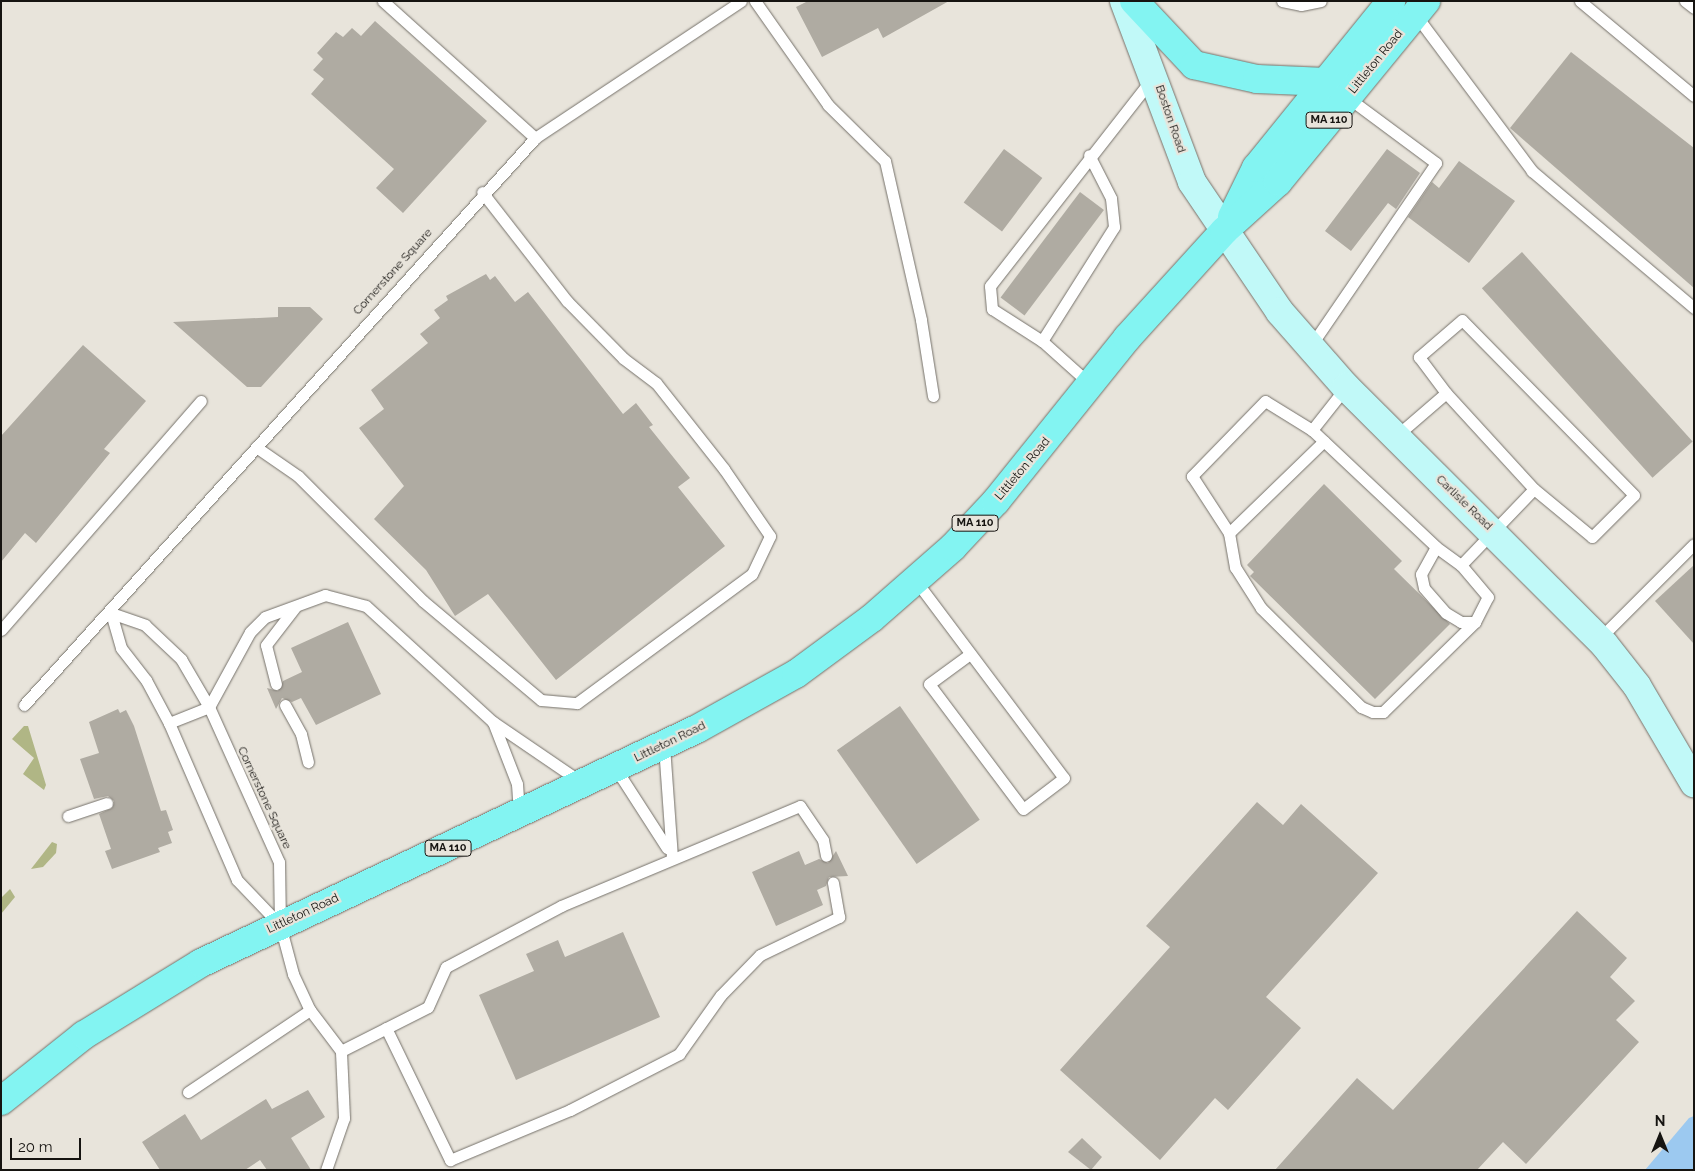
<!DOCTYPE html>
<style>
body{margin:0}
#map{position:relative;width:1695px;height:1171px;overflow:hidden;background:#e8e4db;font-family:Raleway,sans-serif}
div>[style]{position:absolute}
.green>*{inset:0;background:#b0b685}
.water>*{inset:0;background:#9cc9f0}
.building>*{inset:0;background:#afaba2;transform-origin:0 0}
.roads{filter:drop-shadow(0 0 1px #75716a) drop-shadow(0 0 1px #75716a)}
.service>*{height:11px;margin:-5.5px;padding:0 5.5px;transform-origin:5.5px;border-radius:5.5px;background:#fff}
.secondary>*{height:28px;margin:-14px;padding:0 14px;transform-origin:14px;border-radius:14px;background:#c1f9f8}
.primary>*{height:28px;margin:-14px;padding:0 14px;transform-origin:14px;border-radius:14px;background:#83f4f2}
span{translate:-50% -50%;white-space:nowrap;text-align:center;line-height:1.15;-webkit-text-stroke:4.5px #e8e4db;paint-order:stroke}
.shield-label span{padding:1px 4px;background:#e8e4db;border:1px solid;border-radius:4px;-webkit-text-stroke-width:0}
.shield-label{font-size:11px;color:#161411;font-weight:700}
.street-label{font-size:12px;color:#161411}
.frame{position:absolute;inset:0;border:2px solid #161411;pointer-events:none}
.north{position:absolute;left:1635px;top:1111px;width:50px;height:50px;-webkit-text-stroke:4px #e8e4db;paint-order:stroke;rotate:0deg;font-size:14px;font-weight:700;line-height:20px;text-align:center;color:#161411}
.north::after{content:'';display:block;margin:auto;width:18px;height:22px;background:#161411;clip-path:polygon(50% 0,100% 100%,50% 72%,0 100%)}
.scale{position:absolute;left:10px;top:1138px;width:71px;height:22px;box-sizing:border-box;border:2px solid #161411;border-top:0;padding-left:6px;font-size:15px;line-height:18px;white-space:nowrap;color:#161411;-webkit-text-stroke:4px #e8e4db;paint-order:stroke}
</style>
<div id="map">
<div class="green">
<div style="clip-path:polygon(24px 726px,28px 726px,46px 785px,44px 790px,23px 774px,34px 758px,12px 739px)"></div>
<div style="clip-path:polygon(52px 842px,57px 844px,56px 853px,43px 867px,31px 869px)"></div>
<div style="clip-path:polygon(10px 889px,15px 897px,1px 914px,1px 898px)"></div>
</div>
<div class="water">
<div style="clip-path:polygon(1694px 1116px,1694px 1170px,1645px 1170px,1689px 1118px)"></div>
</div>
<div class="building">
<div style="clip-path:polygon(808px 1px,949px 1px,883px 38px,878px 28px,822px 57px,796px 7px)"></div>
<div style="clip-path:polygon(375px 21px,487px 121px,403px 213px,376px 188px,394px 169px,311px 94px,324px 79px,313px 70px,323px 59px,317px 53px,336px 32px,343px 37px,352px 28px,361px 36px)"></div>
<div style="clip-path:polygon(1571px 52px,1694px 148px,1694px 288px,1510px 128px)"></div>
<div style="left:1004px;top:149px;width:48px;height:67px;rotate:37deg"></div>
<div style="clip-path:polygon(1387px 149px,1420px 173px,1396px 209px,1388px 203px,1351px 251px,1325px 231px)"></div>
<div style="clip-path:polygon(1459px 161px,1515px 201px,1469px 263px,1408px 217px,1432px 182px,1439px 188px)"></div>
<div style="left:1080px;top:192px;width:30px;height:132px;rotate:37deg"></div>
<div style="left:1522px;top:252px;width:255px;height:54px;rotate:48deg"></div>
<div style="clip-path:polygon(486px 274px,490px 280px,495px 276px,515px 302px,528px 292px,623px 414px,636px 403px,653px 425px,649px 427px,690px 478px,678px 487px,725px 546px,556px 680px,488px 594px,455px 616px,426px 570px,374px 519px,404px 486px,359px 428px,384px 409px,371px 390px,428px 343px,420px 334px,440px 318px,434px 310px,448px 300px,446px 296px)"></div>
<div style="clip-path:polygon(278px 307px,310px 307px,323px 319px,261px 387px,247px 387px,173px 322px,278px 317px)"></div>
<div style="clip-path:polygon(83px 345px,146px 401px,104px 449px,110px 453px,36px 543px,25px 533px,1px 562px,1px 436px)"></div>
<div style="clip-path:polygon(1324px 484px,1402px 561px,1394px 569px,1450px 624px,1375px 699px,1250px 576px,1254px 572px,1247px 565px)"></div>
<div style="clip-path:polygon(1694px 565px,1694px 644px,1655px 601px)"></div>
<div style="clip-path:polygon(348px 622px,381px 694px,316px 725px,301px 698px,292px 702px,282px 698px,276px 709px,267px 688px,278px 691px,283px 681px,302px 672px,291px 648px)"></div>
<div style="left:900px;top:706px;width:139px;height:77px;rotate:55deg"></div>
<div style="clip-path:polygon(118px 709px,120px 713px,126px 710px,134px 726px,161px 811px,166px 810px,173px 830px,168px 832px,172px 843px,158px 848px,160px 852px,112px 869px,105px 851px,111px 849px,99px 814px,112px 808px,114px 801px,108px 796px,94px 799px,80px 759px,99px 753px,89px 722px)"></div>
<div style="clip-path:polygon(1257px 802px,1283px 825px,1301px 804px,1378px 873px,1266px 997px,1301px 1028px,1228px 1110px,1215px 1098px,1160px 1160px,1060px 1070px,1170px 947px,1146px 926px)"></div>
<div style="clip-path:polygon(799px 851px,805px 865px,819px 859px,828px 863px,836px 851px,848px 876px,829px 877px,826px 886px,817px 890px,823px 905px,776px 926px,752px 872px)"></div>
<div style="clip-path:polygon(1577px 911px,1627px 958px,1610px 977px,1635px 1001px,1616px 1020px,1639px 1042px,1526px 1164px,1503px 1142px,1477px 1170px,1275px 1170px,1357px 1078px,1393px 1110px)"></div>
<div style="clip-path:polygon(623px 932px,660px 1017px,516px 1080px,479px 995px,534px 971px,526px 954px,558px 940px,565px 957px)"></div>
<div style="clip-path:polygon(308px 1090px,325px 1117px,291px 1138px,311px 1170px,267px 1170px,260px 1160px,245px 1170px,160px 1170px,142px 1142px,185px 1114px,201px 1140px,266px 1099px,272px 1109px)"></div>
<div style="clip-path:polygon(1082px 1138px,1102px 1157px,1091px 1170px,1068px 1152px)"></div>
</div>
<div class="roads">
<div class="service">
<div style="left:383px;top:1px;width:205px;rotate:42deg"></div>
<div style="left:755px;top:1px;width:127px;rotate:54.9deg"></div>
<div style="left:828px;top:105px;width:80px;rotate:44.5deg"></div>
<div style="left:885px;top:161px;width:163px;rotate:77.2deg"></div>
<div style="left:921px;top:320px;width:77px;rotate:81deg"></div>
<div style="left:1282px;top:1px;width:19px;rotate:12deg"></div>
<div style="left:1301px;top:5px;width:20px;rotate:-11deg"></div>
<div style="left:1580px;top:1px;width:148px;rotate:39.8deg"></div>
<div style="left:1685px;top:1px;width:11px;rotate:38deg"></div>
<div style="left:1415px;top:14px;width:196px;rotate:53.3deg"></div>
<div style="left:1532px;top:171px;width:212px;rotate:40.2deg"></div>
<div style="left:1042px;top:341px;width:135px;rotate:-57.7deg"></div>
<div style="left:1114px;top:227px;width:29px;rotate:-96deg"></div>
<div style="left:1111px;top:198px;width:48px;rotate:-117.1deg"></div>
<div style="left:1310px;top:347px;width:223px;rotate:-55.6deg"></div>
<div style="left:1436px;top:163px;width:111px;rotate:-143.4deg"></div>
<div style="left:1090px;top:384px;width:64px;rotate:-138.1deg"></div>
<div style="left:1042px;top:341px;width:59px;rotate:-147.4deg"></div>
<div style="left:992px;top:309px;width:23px;rotate:-95deg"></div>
<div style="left:990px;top:286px;width:263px;rotate:-52deg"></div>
<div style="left:1346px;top:387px;width:55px;rotate:128.3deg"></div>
<div style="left:1312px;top:430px;width:170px;rotate:43.3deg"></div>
<div style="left:1436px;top:547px;width:31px;rotate:36deg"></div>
<div style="left:1461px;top:565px;width:105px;rotate:-46.2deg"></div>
<div style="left:1534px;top:489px;width:75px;rotate:39.6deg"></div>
<div style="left:1592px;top:537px;width:59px;rotate:-45deg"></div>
<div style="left:1634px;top:495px;width:245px;rotate:-134.5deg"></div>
<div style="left:1462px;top:320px;width:57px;rotate:139.3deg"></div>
<div style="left:1419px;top:357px;width:45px;rotate:53.1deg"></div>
<div style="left:1446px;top:393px;width:67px;rotate:139.2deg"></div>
<div style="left:1446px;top:393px;width:130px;rotate:47.5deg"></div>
<div style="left:1312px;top:430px;width:55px;rotate:-148.3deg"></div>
<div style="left:1265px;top:401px;width:105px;rotate:134.2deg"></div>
<div style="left:1192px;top:476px;width:68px;rotate:57deg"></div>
<div style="left:1229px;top:533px;width:132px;rotate:-44.1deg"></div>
<div style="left:256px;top:447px;width:51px;rotate:34.6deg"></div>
<div style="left:298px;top:476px;width:177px;rotate:45deg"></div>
<div style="left:423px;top:601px;width:154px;rotate:40deg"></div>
<div style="left:541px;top:700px;width:36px;rotate:5deg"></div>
<div style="left:577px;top:703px;width:217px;rotate:-36.4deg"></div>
<div style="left:752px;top:574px;width:42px;rotate:-64.7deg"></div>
<div style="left:770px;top:536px;width:81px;rotate:-124.5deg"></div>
<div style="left:724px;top:469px;width:110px;rotate:-128.3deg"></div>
<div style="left:656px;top:383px;width:41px;rotate:-142.9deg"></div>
<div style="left:623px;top:358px;width:80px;rotate:-134.5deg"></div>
<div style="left:567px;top:301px;width:138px;rotate:-127.9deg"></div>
<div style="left:1229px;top:533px;width:35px;rotate:80deg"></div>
<div style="left:1235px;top:567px;width:49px;rotate:57.6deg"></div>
<div style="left:1261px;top:608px;width:141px;rotate:44.7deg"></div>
<div style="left:1361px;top:707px;width:13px;rotate:23deg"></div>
<div style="left:1373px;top:712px;width:10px"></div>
<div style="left:1383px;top:712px;width:129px;rotate:-44.4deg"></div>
<div style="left:1436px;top:547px;width:31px;rotate:119deg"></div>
<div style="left:1421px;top:574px;width:14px;rotate:78deg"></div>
<div style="left:1424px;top:588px;width:33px;rotate:49deg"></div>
<div style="left:1446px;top:613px;width:17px;rotate:31deg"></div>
<div style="left:1461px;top:622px;width:14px"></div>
<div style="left:1475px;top:622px;width:28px;rotate:-63deg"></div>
<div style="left:1488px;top:597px;width:42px;rotate:-130.2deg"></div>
<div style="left:916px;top:581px;width:246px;rotate:53.1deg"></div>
<div style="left:1064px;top:778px;width:51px;rotate:142.9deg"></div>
<div style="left:1023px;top:809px;width:156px;rotate:-126.9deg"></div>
<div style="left:929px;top:684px;width:51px;rotate:-36.2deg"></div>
<div style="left:111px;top:613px;width:36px;rotate:19deg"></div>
<div style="left:145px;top:625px;width:50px;rotate:43.4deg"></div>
<div style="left:181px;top:659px;width:56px;rotate:59.7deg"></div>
<div style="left:209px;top:707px;width:170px;rotate:65.7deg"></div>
<div style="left:279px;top:862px;width:63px;rotate:89.1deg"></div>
<div style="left:280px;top:925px;width:51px;rotate:75.1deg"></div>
<div style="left:293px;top:974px;width:40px;rotate:65deg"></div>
<div style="left:310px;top:1010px;width:147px;rotate:146.1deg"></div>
<div style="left:111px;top:613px;width:36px;rotate:74deg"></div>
<div style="left:121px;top:648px;width:41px;rotate:52deg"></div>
<div style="left:146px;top:680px;width:49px;rotate:61.9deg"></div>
<div style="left:169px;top:723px;width:171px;rotate:66.6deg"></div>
<div style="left:237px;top:880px;width:62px;rotate:46.3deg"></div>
<div style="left:1px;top:630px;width:304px;rotate:-48.9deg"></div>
<div style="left:1599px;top:639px;width:134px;rotate:-45deg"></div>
<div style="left:276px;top:684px;width:40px;rotate:-104.4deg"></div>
<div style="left:266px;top:645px;width:49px;rotate:-52.4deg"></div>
<div style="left:24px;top:705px;width:763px;rotate:-47.97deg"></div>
<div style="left:535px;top:138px;width:247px;rotate:-33.6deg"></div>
<div style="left:285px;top:705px;width:33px;rotate:61deg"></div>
<div style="left:301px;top:734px;width:29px;rotate:76deg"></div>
<div style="left:493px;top:722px;width:66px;rotate:68.8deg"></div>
<div style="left:517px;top:784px;width:30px;rotate:86deg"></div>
<div style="left:169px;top:723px;width:43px;rotate:-21.8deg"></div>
<div style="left:209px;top:707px;width:85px;rotate:-61.3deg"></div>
<div style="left:250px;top:632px;width:21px;rotate:-45deg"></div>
<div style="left:265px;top:617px;width:64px;rotate:-20.1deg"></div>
<div style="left:325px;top:595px;width:42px;rotate:15deg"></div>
<div style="left:366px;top:606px;width:172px;rotate:42.4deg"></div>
<div style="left:493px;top:722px;width:107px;rotate:34.3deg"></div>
<div style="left:664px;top:746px;width:111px;rotate:85.9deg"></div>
<div style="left:616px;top:769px;width:94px;rotate:57.2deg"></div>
<div style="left:68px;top:816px;width:41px;rotate:-18.4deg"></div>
<div style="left:310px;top:1010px;width:51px;rotate:52.9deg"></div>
<div style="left:341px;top:1051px;width:97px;rotate:-26.8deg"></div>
<div style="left:428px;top:1007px;width:44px;rotate:-65.8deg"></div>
<div style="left:446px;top:967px;width:130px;rotate:-27.9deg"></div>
<div style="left:561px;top:906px;width:259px;rotate:-22.7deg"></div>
<div style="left:800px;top:806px;width:41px;rotate:55.9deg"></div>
<div style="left:823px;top:840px;width:16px;rotate:79deg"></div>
<div style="left:386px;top:1028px;width:147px;rotate:64.1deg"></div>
<div style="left:450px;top:1160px;width:130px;rotate:-22.6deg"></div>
<div style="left:570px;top:1110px;width:123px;rotate:-27.2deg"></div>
<div style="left:679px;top:1054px;width:72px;rotate:-54.6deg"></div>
<div style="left:721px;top:995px;width:56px;rotate:-45.7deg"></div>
<div style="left:760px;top:955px;width:88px;rotate:-25.7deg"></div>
<div style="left:839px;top:917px;width:35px;rotate:-100deg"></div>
<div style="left:326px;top:1170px;width:55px;rotate:-70.9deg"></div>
<div style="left:344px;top:1118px;width:67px;rotate:-92.6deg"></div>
</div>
<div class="secondary">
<div style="left:1124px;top:1px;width:193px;rotate:69.4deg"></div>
<div style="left:1192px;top:182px;width:157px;rotate:55.9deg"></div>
<div style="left:1280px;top:312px;width:100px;rotate:48.7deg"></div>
<div style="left:1346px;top:387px;width:364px;rotate:44.9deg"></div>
<div style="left:1604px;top:644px;width:53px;rotate:51.8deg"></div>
<div style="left:1637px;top:686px;width:113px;rotate:59.6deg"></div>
</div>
<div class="primary">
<div style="left:1134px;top:1px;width:88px;rotate:46.8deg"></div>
<div style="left:1194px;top:65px;width:65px;rotate:12.5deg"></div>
<div style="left:1257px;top:79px;width:69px;rotate:2.5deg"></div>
<div style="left:1232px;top:217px;width:55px;rotate:-63.9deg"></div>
<div style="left:1256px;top:168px;width:215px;rotate:-51deg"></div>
<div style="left:1px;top:1101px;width:106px;rotate:-38.5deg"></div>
<div style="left:84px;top:1035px;width:137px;rotate:-31.6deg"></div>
<div style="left:201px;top:963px;width:548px;rotate:-25.26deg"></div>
<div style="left:697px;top:729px;width:113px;rotate:-29.1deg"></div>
<div style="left:796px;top:674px;width:94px;rotate:-36.4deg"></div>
<div style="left:872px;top:618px;width:108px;rotate:-41.2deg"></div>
<div style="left:953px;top:547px;width:63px;rotate:-46.9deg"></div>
<div style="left:996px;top:501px;width:209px;rotate:-51.2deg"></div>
<div style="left:1127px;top:338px;width:144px;rotate:-47.8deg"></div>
<div style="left:1224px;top:231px;width:73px;rotate:-42.2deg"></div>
<div style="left:1278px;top:182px;width:234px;rotate:-50.7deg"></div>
</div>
</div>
<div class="shield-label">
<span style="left:1329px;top:120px">MA 110</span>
<span style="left:975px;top:523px">MA 110</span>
<span style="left:448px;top:848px">MA 110</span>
</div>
<div class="street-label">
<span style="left:1376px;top:62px;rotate:-51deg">Littleton Road</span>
<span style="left:1170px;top:119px;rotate:71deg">Boston Road</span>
<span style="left:393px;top:272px;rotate:-48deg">Cornerstone Square</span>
<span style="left:1023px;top:469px;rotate:-50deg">Littleton Road</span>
<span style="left:1464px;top:503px;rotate:44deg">Carlisle Road</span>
<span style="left:670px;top:742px;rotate:-26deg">Littleton Road</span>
<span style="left:264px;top:798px;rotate:65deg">Cornerstone Square</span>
<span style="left:303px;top:914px;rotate:-25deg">Littleton Road</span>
</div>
<div class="frame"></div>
<div class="north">N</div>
<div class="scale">20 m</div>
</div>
